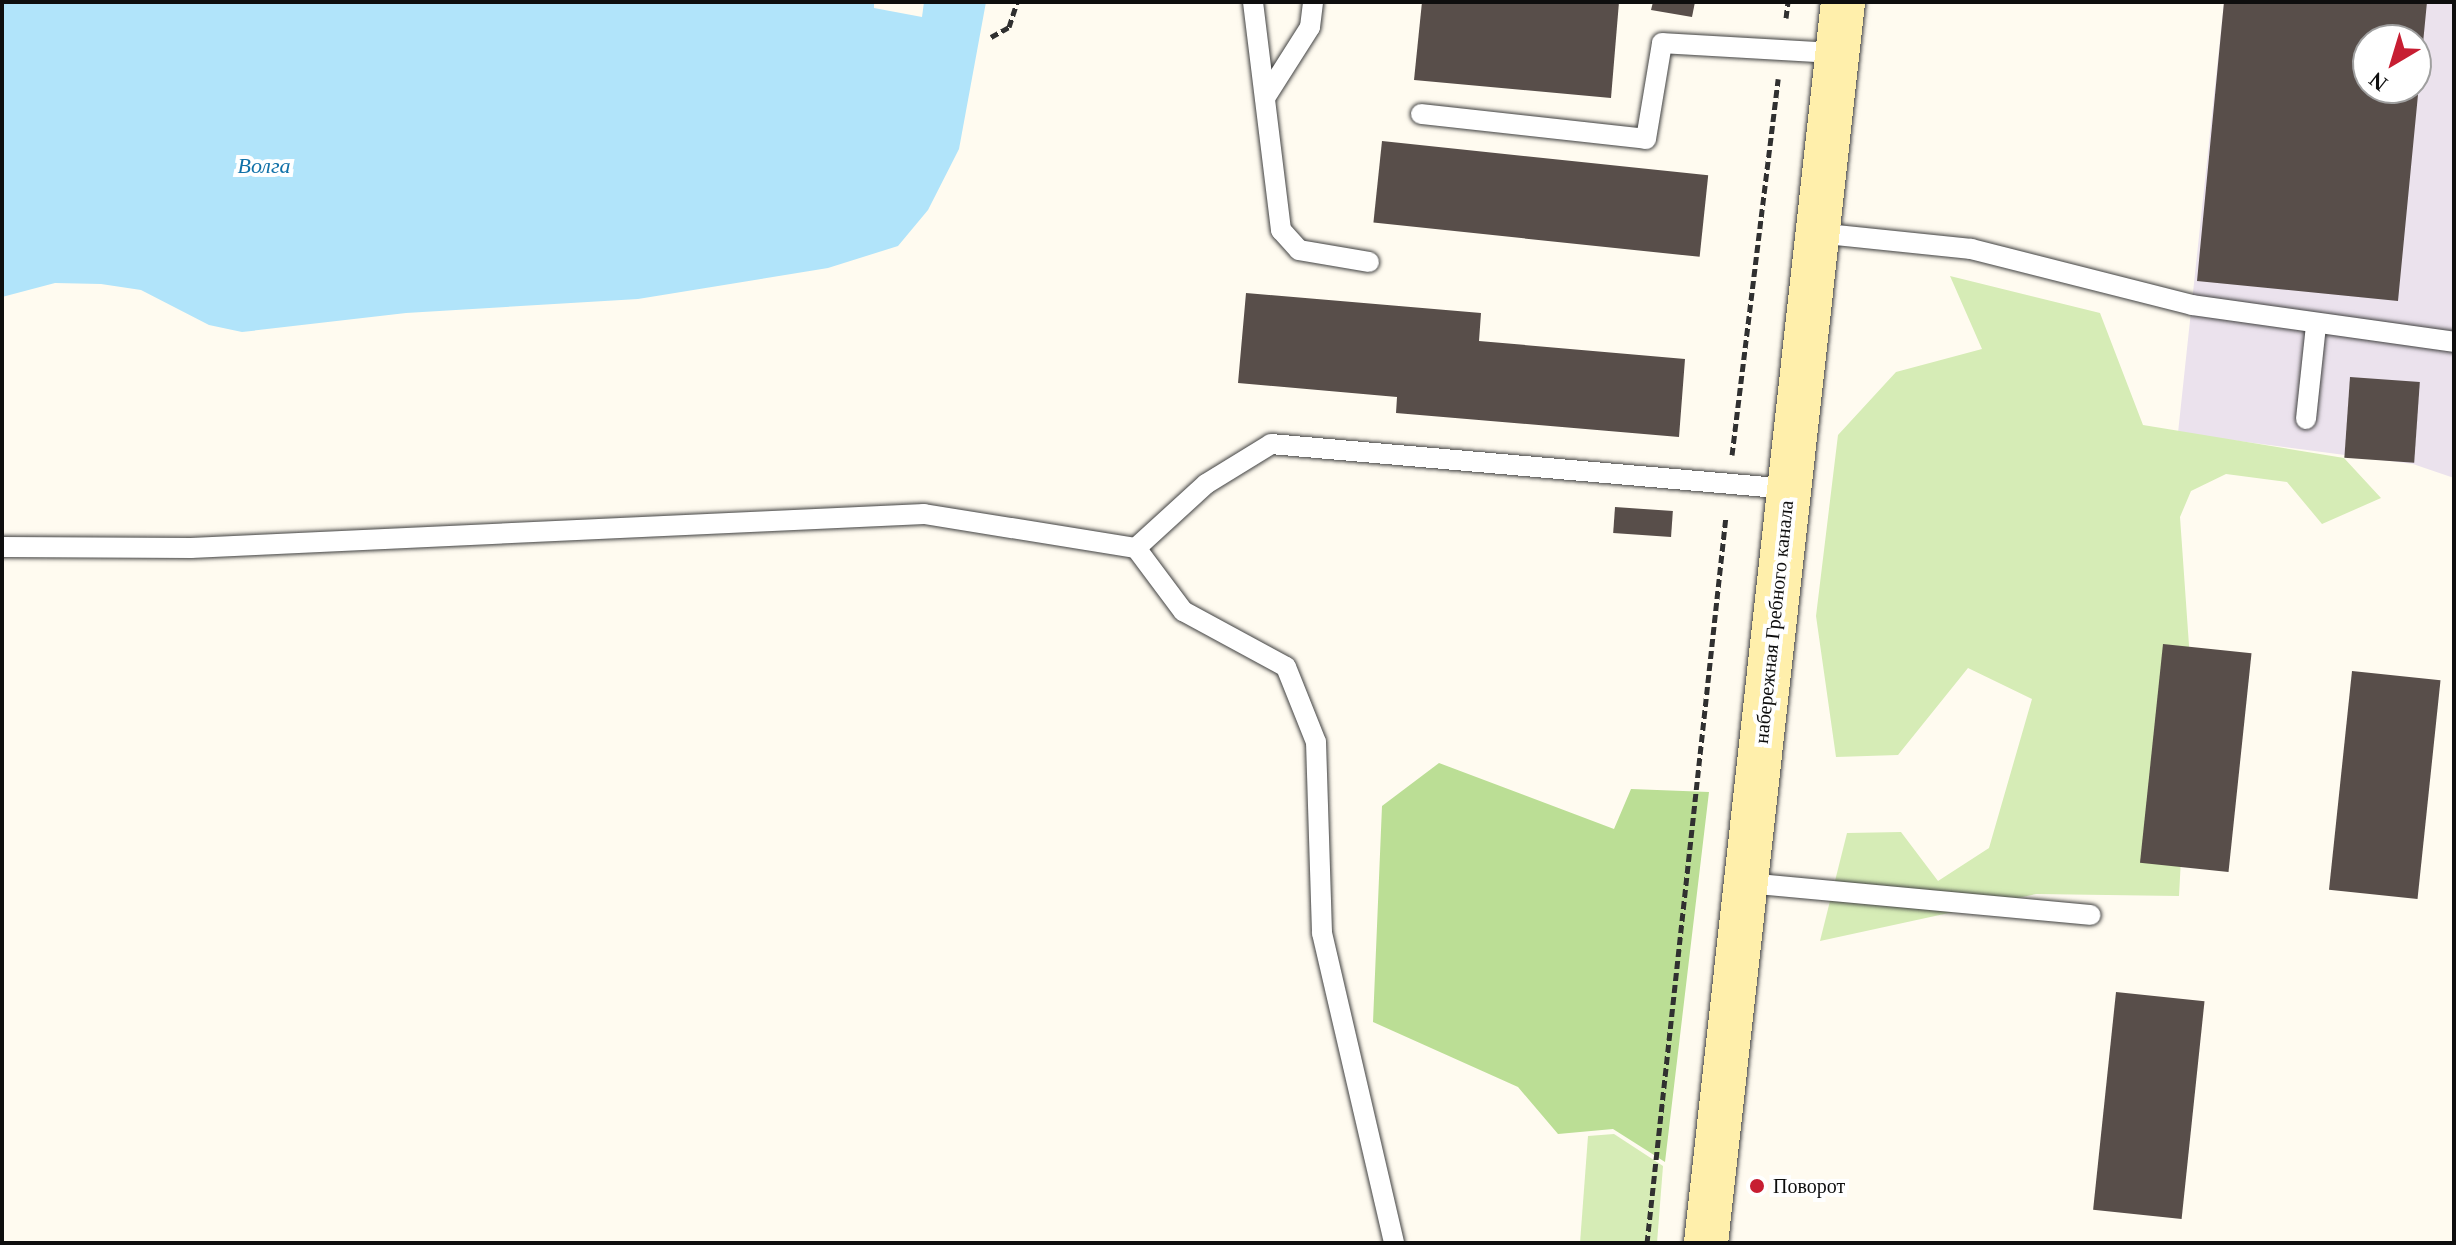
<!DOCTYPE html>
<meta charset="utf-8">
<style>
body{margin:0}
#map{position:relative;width:2456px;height:1245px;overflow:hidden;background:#fffbf0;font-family:Georgia,serif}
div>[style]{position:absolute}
.industrial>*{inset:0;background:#ebe2ed}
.green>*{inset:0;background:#d6ecb6}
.forest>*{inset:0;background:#bbde95}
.water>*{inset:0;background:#b1e4fa}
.pier>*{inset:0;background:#fffbf0}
.building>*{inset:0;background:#584e4a;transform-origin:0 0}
.path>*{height:5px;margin-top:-2.5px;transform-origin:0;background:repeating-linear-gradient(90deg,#303030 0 8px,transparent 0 12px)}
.roads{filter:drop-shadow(0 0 2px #414141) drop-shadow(0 0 2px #414141)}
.lane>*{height:20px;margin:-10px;padding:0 10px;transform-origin:10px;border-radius:10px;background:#fff}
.secondary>*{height:44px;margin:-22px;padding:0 22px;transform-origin:22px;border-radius:22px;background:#ffefab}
.dots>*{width:22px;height:22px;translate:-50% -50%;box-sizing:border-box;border:4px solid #fff;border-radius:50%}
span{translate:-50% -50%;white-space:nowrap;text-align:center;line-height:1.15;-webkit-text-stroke:8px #fff;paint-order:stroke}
.street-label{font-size:20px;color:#0e0e0e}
.poi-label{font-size:20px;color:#0e0e0e}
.left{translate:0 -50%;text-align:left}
.water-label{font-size:22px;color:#1071a8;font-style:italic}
.frame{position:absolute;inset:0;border:4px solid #0e0e0e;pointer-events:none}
.north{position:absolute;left:2352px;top:24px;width:80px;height:80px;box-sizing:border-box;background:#fff;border:2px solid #9f9f9f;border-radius:50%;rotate:218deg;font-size:22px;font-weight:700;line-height:32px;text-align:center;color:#0e0e0e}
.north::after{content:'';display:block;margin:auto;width:28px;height:36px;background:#c71e32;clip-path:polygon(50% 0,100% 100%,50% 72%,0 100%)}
</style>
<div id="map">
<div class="industrial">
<div style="clip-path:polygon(evenodd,2224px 2px,2454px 2px,2454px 478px,2413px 464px,2178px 433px,2224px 2px,2368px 40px,2416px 40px,2416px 88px,2368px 88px,2368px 40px)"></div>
</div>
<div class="green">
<div style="clip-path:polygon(1950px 276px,2100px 313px,2143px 425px,2344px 458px,2381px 498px,2322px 524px,2287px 482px,2226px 474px,2191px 491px,2180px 517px,2191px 674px,2179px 896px,2036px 894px,1820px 941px,1847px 833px,1901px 832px,1938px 881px,1989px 848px,2032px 699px,1968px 668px,1898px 755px,1836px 757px,1816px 616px,1838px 435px,1896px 372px,1982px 349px)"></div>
<div style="clip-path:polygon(1614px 1134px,1663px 1166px,1657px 1243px,1580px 1243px,1588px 1136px)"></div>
</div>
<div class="forest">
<div style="clip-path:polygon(1439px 763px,1614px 829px,1631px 789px,1709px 792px,1665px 1162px,1613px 1129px,1558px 1134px,1518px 1087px,1373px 1022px,1382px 806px)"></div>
</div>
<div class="water">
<div style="clip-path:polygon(2px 2px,986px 2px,959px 149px,928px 210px,898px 246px,828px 268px,638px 299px,406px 313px,242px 332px,209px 325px,141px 290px,101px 284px,55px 283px,2px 297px)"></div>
</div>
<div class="pier">
<div style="clip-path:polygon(874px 2px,924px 2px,922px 17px,874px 8px)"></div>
</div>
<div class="building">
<div style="clip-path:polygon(1422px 2px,1619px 2px,1611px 98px,1414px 80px)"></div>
<div style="clip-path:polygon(1653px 2px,1695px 2px,1692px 17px,1651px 10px)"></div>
<div style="clip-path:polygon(evenodd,2224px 2px,2427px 2px,2398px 301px,2197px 281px,2224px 2px,2368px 40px,2416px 40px,2416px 88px,2368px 88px,2368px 40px)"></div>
<div style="left:1382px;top:141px;width:328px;height:82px;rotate:6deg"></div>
<div style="clip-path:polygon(1246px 293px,1481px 313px,1479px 341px,1685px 359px,1679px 437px,1396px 413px,1397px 397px,1238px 383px)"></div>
<div style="left:2350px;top:377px;width:70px;height:81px;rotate:4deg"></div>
<div style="left:1615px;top:507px;width:58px;height:26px;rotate:4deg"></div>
<div style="left:2163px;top:644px;width:89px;height:220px;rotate:6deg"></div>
<div style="left:2352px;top:671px;width:89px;height:220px;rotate:6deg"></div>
<div style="left:2116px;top:992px;width:89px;height:219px;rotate:6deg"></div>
</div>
<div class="path">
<div style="left:1786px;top:18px;width:16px;rotate:-83deg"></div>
<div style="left:991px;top:37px;width:21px;rotate:-29deg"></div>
<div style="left:1009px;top:27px;width:26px;rotate:-72deg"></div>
<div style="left:1732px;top:455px;width:379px;rotate:-83deg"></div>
<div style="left:1647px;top:1243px;width:731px;rotate:-83.8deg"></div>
</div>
<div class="roads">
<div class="lane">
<div style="left:1253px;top:2px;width:230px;rotate:83deg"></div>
<div style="left:1281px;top:230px;width:27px;rotate:48deg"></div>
<div style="left:1299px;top:250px;width:71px;rotate:9.7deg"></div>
<div style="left:1265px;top:98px;width:84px;rotate:-57.6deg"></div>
<div style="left:1310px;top:27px;width:25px;rotate:-83deg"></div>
<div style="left:1421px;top:114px;width:226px;rotate:6.3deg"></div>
<div style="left:1646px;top:139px;width:97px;rotate:-80.5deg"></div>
<div style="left:1662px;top:43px;width:175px;rotate:3.3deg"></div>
<div style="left:1817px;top:233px;width:155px;rotate:5.9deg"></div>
<div style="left:1971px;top:249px;width:228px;rotate:14.2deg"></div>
<div style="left:2192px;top:305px;width:265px;rotate:8deg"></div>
<div style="left:2306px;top:419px;width:94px;rotate:-83.9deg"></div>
<div style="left:2px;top:547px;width:189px;rotate:0.3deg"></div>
<div style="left:191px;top:548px;width:734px;rotate:-2.66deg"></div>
<div style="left:924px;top:514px;width:215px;rotate:9.1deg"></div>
<div style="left:1136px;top:548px;width:95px;rotate:-42.4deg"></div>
<div style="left:1206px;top:484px;width:76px;rotate:-31.6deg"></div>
<div style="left:1271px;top:444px;width:520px;rotate:4.96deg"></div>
<div style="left:1136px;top:548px;width:79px;rotate:53.3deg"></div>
<div style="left:1183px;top:611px;width:117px;rotate:28.5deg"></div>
<div style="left:1286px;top:667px;width:81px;rotate:68.2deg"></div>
<div style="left:1316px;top:742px;width:191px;rotate:88.2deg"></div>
<div style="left:1322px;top:933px;width:318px;rotate:76.9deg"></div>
<div style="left:1746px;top:883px;width:346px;rotate:5.3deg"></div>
</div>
<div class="secondary">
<div style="left:1706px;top:1243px;width:1249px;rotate:-83.7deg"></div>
</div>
</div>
<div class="dots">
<div style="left:1757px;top:1186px;background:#c71e32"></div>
</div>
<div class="street-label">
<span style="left:1774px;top:622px;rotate:-84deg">набережная Гребного канала</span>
</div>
<div class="poi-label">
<span class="left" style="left:1773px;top:1186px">Поворот</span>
</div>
<div class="water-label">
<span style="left:264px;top:166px">Волга</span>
</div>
<div class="frame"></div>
<div class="north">N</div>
</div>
